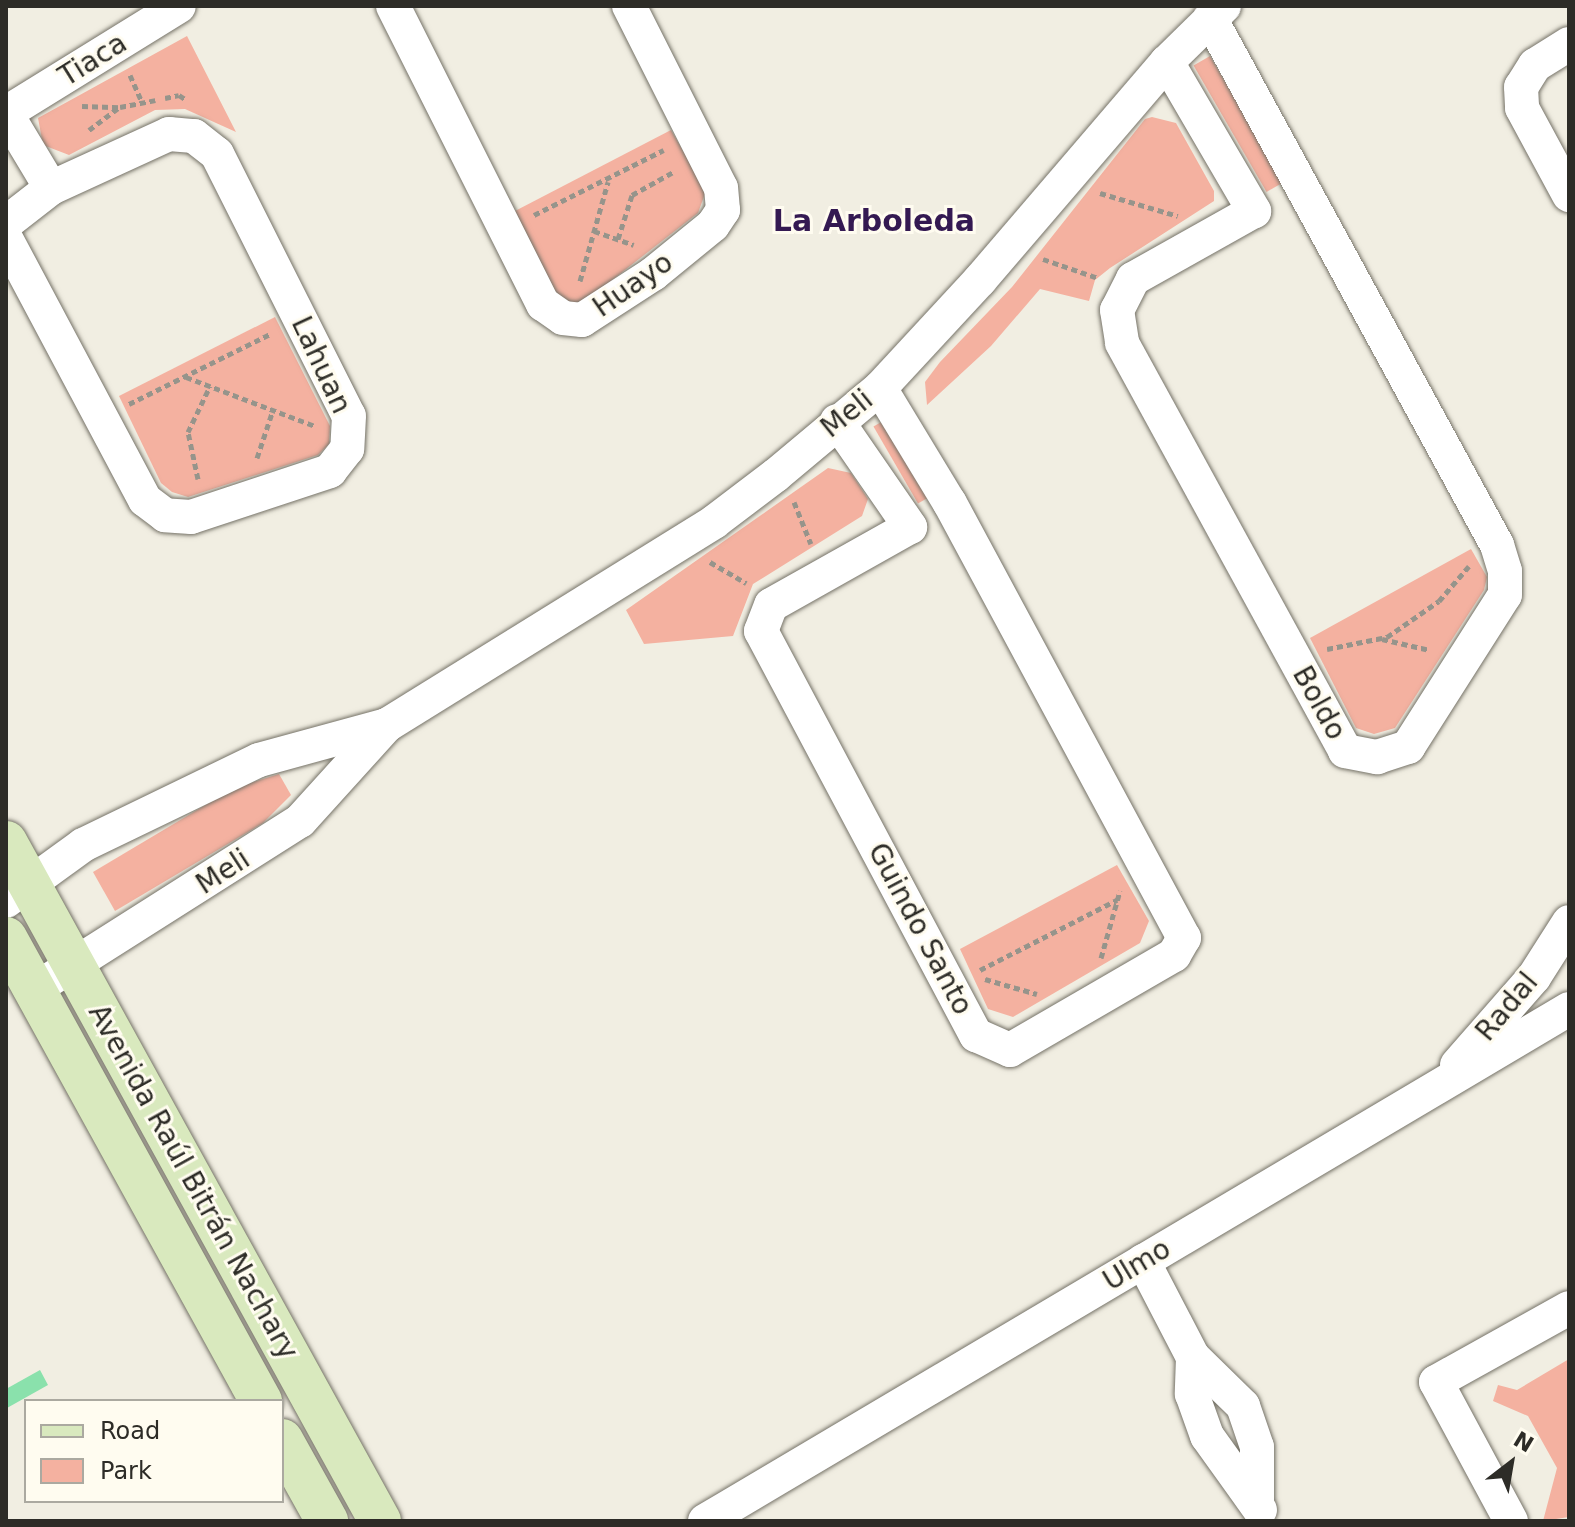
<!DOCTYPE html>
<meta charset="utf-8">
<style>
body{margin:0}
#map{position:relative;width:1575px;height:1527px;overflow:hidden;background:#f1eee2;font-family:"DejaVu Sans",sans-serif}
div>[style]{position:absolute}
.green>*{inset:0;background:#f4b1a0;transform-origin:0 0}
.water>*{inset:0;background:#8ae1ac}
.path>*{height:5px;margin-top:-2.5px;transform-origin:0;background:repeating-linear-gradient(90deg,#96948b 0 6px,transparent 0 10px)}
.roads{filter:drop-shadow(0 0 2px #757267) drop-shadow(0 0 2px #757267)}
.minor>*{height:34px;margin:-17px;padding:0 17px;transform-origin:17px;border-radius:17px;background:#fff}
.major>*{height:42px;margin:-21px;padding:0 21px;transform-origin:21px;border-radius:21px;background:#d9e9be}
span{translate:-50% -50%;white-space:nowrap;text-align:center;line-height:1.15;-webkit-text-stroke:6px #fffcf0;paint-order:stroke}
.street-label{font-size:28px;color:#2d2c27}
.neighbourhood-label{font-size:30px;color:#341952;font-weight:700}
.frame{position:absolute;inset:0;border:8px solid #2d2c27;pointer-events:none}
.legend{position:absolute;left:24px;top:1399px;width:260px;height:104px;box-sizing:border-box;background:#fffcf0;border:2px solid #aba9a0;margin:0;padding:10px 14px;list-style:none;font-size:24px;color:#2d2c27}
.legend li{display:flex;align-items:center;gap:16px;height:40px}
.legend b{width:40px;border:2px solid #aba9a0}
.north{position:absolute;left:1471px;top:1423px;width:80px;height:80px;-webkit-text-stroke:6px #fffcf0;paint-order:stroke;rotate:31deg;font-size:22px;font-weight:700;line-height:32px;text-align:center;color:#2d2c27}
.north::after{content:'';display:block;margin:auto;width:28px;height:36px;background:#2d2c27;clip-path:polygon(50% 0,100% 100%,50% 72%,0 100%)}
</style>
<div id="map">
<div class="green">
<div style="clip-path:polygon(187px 36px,236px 132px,185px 109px,155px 110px,69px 155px,43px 145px,38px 118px)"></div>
<div style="left:1210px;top:56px;width:146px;height:19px;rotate:60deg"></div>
<div style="clip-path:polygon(1152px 117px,1176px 123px,1214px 191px,1214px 201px,1110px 268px,1095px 280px,1089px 301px,1040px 289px,991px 346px,927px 405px,925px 382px,940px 362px,1012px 287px,1145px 119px)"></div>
<div style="clip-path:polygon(671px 130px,706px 191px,698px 213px,580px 305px,567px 303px,555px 293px,515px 211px)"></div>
<div style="clip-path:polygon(275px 317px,330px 426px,329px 444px,318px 455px,188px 497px,172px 492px,161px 483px,119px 396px)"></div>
<div style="left:883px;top:421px;width:89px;height:11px;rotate:60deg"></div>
<div style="clip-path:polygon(828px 468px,851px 473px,868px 499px,862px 516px,753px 584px,733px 636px,644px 644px,626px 610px)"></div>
<div style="clip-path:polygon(1471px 549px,1487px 577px,1484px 590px,1395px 728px,1374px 734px,1356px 728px,1310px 638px)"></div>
<div style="clip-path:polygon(279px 774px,291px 795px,263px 823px,115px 911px,93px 872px,234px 788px)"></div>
<div style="clip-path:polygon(1117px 865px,1149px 921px,1140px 943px,1013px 1017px,988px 1009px,960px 949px)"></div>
<div style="clip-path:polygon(1569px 1359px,1569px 1517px,1543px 1521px,1557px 1468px,1528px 1416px,1493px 1401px,1498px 1385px,1517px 1390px)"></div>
</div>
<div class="water">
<div style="clip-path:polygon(40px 1370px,48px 1385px,7px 1408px,6px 1389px)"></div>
</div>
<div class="path">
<div style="left:130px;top:75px;width:30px;rotate:66deg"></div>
<div style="left:165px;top:98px;width:14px;rotate:-12deg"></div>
<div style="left:179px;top:95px;width:7px;rotate:34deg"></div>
<div style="left:82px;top:106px;width:38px;rotate:2deg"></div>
<div style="left:89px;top:130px;width:39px;rotate:-37deg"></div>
<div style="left:120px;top:107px;width:36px;rotate:-11deg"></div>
<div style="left:1100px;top:193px;width:81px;rotate:16.4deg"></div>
<div style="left:534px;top:215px;width:145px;rotate:-26.6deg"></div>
<div style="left:594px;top:231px;width:42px;rotate:19.3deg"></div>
<div style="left:618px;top:239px;width:46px;rotate:-72.3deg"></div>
<div style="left:632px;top:195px;width:49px;rotate:-29.2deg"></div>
<div style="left:1043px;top:259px;width:58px;rotate:19.1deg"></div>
<div style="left:580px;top:281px;width:103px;rotate:-74.2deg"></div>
<div style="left:186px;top:377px;width:138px;rotate:20.8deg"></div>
<div style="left:129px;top:404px;width:157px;rotate:-26.4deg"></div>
<div style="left:257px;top:458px;width:51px;rotate:-71.6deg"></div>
<div style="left:198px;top:479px;width:48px;rotate:-102deg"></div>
<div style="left:188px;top:432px;width:51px;rotate:-64.4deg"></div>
<div style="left:794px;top:502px;width:45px;rotate:68deg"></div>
<div style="left:710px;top:562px;width:42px;rotate:30.3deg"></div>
<div style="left:1382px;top:639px;width:49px;rotate:12.9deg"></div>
<div style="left:1327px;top:649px;width:61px;rotate:-11.3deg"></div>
<div style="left:1387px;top:637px;width:63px;rotate:-34.7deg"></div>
<div style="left:1439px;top:601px;width:46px;rotate:-49.4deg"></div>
<div style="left:1101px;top:958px;width:70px;rotate:-74.2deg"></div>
<div style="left:980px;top:970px;width:154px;rotate:-27.1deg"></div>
<div style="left:985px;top:979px;width:54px;rotate:16.1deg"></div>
</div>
<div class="roads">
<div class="minor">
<div style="left:393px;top:6px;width:334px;rotate:63.3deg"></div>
<div style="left:543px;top:304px;width:24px;rotate:35deg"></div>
<div style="left:563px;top:318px;width:19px;rotate:6deg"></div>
<div style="left:582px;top:320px;width:85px;rotate:-32.9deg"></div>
<div style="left:653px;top:274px;width:77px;rotate:-39.2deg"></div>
<div style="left:713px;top:225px;width:18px;rotate:-56deg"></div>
<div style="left:723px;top:210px;width:22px;rotate:-95deg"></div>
<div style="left:721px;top:188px;width:204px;rotate:-116.8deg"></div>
<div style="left:1569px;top:44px;width:40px;rotate:148deg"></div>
<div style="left:1535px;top:65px;width:26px;rotate:122deg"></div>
<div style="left:1521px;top:87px;width:21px;rotate:87deg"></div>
<div style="left:1522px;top:108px;width:99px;rotate:61.6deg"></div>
<div style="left:1167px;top:62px;width:173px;rotate:59.7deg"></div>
<div style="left:1254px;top:211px;width:139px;rotate:150.7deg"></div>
<div style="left:1133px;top:279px;width:35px;rotate:117deg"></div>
<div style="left:1117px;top:310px;width:33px;rotate:81deg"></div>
<div style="left:1122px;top:343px;width:465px;rotate:61.3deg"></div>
<div style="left:1345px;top:751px;width:33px;rotate:11deg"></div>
<div style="left:1377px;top:757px;width:33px;rotate:-18deg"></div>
<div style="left:1408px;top:747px;width:180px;rotate:-57.5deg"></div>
<div style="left:1505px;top:595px;width:24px;rotate:-90deg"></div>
<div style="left:1505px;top:571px;width:27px;rotate:-107deg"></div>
<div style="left:1497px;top:545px;width:600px;rotate:-118.57deg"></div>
<div style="left:51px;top:188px;width:87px;rotate:-121deg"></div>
<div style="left:6px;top:113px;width:203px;rotate:-31.7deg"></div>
<div style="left:6px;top:223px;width:57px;rotate:-37.9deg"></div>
<div style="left:51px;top:188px;width:130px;rotate:-24.6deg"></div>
<div style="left:169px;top:134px;width:25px;rotate:5deg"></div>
<div style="left:194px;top:136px;width:29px;rotate:38deg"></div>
<div style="left:217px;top:154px;width:293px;rotate:63.3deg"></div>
<div style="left:349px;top:416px;width:33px;rotate:93deg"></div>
<div style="left:347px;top:449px;width:28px;rotate:128deg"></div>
<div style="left:330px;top:471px;width:146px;rotate:161.7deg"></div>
<div style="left:191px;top:517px;width:26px;rotate:-176deg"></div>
<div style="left:165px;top:515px;width:25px;rotate:-143deg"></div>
<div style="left:145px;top:500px;width:296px;rotate:-118deg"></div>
<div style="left:837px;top:421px;width:129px;rotate:55.4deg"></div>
<div style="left:910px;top:527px;width:159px;rotate:150.7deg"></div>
<div style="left:771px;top:605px;width:28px;rotate:111deg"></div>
<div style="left:761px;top:631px;width:458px;rotate:62deg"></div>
<div style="left:976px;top:1035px;width:37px;rotate:24deg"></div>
<div style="left:1010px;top:1050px;width:190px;rotate:-30.1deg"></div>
<div style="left:1174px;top:955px;width:20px;rotate:-60deg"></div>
<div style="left:1184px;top:938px;width:495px;rotate:-118.3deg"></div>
<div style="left:949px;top:502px;width:133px;rotate:-121.2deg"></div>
<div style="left:6px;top:901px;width:95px;rotate:-36deg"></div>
<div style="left:83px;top:845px;width:195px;rotate:-25.8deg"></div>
<div style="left:259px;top:760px;width:133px;rotate:-15.3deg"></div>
<div style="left:35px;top:989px;width:314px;rotate:-32.4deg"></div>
<div style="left:300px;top:821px;width:130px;rotate:-47.8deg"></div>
<div style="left:387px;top:725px;width:385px;rotate:-31.8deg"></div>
<div style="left:714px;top:522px;width:78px;rotate:-37.2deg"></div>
<div style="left:776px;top:475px;width:136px;rotate:-39.9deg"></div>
<div style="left:880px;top:388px;width:147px;rotate:-47.2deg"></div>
<div style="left:980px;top:280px;width:287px;rotate:-49.4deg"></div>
<div style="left:1167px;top:62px;width:80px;rotate:-44.5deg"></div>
<div style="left:1457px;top:1065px;width:117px;rotate:-48.8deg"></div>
<div style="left:1534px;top:977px;width:65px;rotate:-57.5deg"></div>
<div style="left:1143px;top:1261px;width:108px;rotate:62.5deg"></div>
<div style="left:1193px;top:1357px;width:70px;rotate:44.4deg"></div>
<div style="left:1243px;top:1406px;width:43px;rotate:71.1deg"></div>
<div style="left:1257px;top:1447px;width:57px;rotate:90deg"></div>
<div style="left:1193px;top:1357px;width:37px;rotate:92deg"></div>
<div style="left:1192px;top:1394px;width:45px;rotate:70.3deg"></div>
<div style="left:1207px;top:1436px;width:91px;rotate:54.4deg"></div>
<div style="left:705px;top:1521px;width:1004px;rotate:-30.65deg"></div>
<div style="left:1511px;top:1521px;width:158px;rotate:-118.3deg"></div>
<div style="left:1436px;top:1382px;width:152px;rotate:-29.1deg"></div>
</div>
<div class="major">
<div style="left:6px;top:842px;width:775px;rotate:61.15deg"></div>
<div style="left:6px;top:938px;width:529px;rotate:61.16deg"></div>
<div style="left:282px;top:1440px;width:93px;rotate:60.9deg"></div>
</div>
</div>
<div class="street-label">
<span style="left:93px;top:60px;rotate:-32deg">Tiaca</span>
<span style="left:633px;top:285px;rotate:-35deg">Huayo</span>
<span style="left:321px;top:365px;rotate:65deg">Lahuan</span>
<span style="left:847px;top:414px;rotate:-39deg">Meli</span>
<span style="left:1319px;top:703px;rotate:61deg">Boldo</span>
<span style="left:223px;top:872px;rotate:-33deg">Meli</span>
<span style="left:920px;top:929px;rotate:62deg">Guindo Santo</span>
<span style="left:1507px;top:1007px;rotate:-50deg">Radal</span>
<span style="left:193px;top:1182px;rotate:61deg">Avenida Raúl Bitrán Nachary</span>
<span style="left:1137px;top:1265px;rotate:-31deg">Ulmo</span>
</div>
<div class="neighbourhood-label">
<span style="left:874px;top:221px">La Arboleda</span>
</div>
<div class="frame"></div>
<ul class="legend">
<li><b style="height:10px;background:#d9e9be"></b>Road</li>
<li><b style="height:22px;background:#f4b1a0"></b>Park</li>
</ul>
<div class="north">N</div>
</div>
